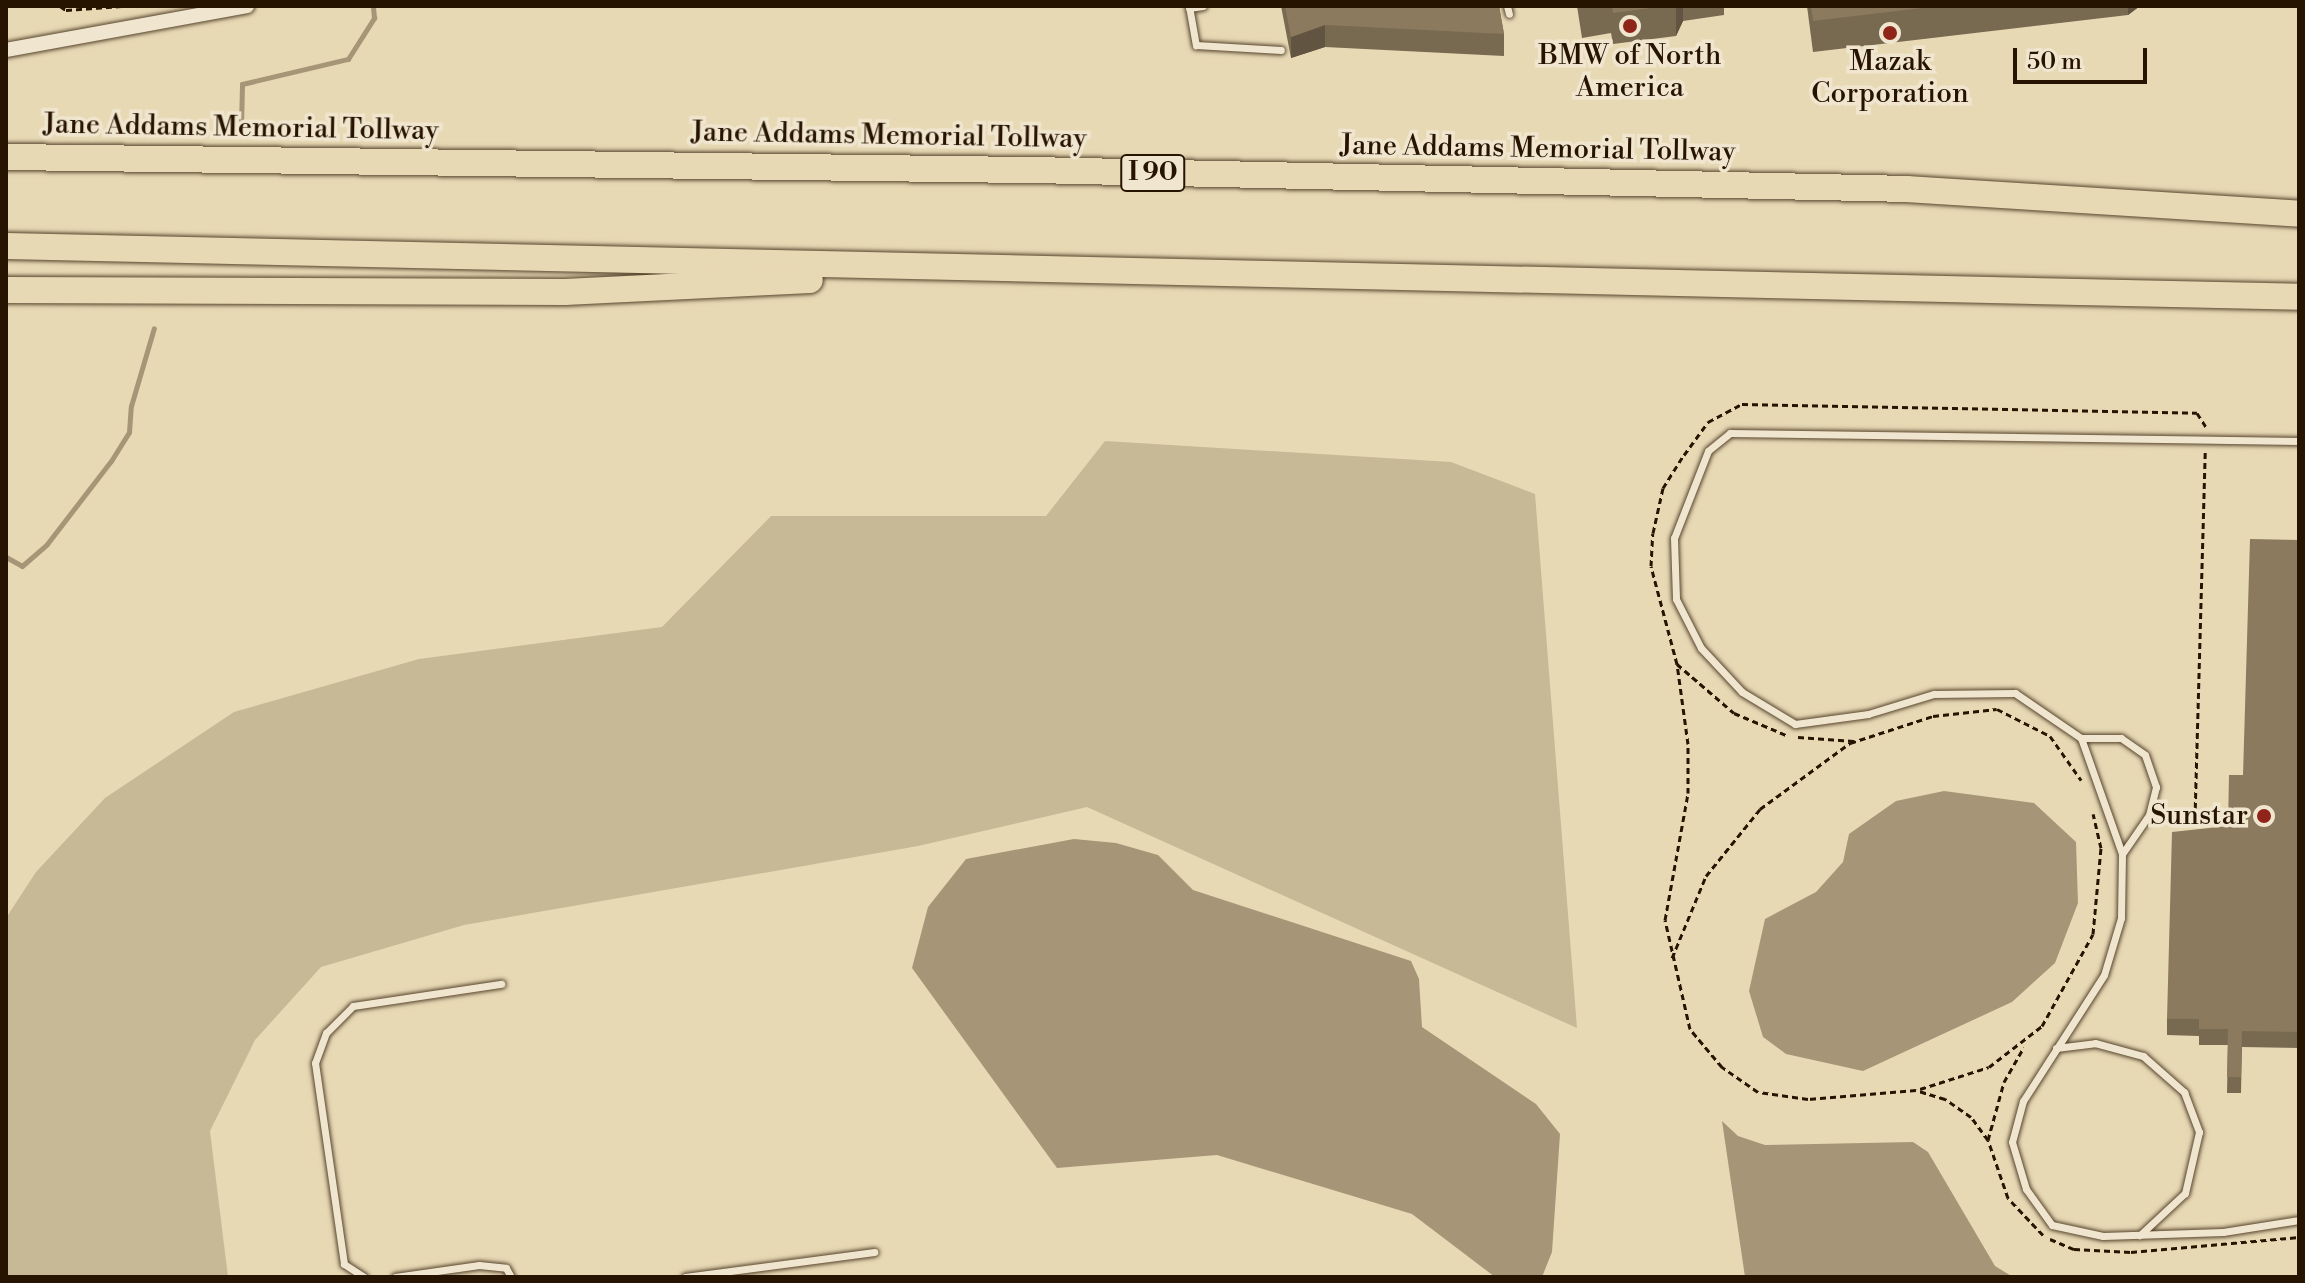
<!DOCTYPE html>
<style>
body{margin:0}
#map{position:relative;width:2305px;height:1283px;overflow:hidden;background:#e8d9b5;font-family:"Libre Bodoni",serif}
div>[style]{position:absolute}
.green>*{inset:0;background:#c7b896}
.water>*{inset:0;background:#a69677}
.stream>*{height:5px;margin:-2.5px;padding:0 2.5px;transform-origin:2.5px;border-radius:2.5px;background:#a69677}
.path>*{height:3px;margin-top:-1.5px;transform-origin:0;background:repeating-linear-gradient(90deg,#271400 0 6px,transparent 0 10px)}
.roads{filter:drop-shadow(0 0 2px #57452d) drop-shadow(0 0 2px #57452d)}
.service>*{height:7px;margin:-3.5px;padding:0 3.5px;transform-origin:3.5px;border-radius:3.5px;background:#f0e6cf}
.minor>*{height:14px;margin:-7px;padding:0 7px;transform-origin:7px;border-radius:7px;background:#f0e6cf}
.motorway>*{height:26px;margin:-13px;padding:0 13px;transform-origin:13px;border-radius:13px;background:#e8d9b5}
.wall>*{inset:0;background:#786951}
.shaded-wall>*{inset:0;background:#615542}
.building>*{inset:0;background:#8b7a5e}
.dots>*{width:22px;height:22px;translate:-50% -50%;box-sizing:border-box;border:4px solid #f0e6cf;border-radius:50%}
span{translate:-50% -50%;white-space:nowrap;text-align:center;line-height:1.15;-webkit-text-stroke:7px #f0e6cf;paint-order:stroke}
.shield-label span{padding:2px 6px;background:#f0e6cf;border:2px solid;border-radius:6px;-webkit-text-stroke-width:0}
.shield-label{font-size:26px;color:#271400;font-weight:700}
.poi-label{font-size:28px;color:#271400}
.right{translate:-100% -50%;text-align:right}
.street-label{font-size:28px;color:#271400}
.frame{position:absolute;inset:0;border:8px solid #271400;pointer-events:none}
.scale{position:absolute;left:2013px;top:48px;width:134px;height:36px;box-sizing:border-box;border:4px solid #271400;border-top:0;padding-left:10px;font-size:24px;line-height:28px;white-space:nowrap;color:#271400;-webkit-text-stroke:6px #f0e6cf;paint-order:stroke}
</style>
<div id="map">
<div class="green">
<div style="clip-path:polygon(1105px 441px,1451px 462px,1535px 494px,1577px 1028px,1087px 807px,918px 846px,464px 925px,321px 967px,255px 1040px,210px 1131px,228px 1277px,6px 1277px,6px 918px,36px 872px,105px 798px,234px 712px,419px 659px,662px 627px,771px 516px,1046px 516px)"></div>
</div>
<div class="water">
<div style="clip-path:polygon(1944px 791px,2034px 803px,2076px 842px,2078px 903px,2055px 963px,2012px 1002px,1863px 1071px,1786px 1054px,1763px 1037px,1749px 991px,1765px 919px,1816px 892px,1843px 862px,1849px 834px,1896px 801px)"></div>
<div style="clip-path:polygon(1074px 839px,1116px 843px,1158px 855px,1193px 890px,1411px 961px,1419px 979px,1422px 1027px,1536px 1104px,1560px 1134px,1552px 1252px,1542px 1277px,1495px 1277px,1412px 1214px,1217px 1155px,1057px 1168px,912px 968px,928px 907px,966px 859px)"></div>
<div style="clip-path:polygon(1722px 1121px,1738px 1136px,1765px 1145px,1913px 1142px,1928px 1152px,1995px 1266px,2013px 1277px,1745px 1277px)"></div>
</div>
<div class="stream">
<div style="left:241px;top:126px;width:42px;rotate:-88.6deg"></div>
<div style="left:242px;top:84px;width:109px;rotate:-13.3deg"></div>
<div style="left:348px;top:59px;width:49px;rotate:-57.6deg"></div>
<div style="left:374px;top:18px;width:12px;rotate:-95deg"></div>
<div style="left:6px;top:557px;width:18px;rotate:29deg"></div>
<div style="left:22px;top:566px;width:33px;rotate:-41deg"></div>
<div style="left:47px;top:544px;width:105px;rotate:-52.4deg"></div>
<div style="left:111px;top:461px;width:34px;rotate:-58deg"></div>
<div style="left:129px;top:432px;width:26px;rotate:-86deg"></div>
<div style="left:131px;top:406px;width:81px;rotate:-73.6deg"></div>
</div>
<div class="path">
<div style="left:60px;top:6px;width:7px;rotate:34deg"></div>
<div style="left:66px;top:10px;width:56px;rotate:-4.1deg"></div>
<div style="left:1677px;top:664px;width:75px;rotate:40.7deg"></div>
<div style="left:1734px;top:713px;width:56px;rotate:22.9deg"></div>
<div style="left:1798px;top:737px;width:56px;rotate:4.1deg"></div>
<div style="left:2195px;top:818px;width:367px;rotate:-88.4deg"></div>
<div style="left:1672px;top:958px;width:89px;rotate:-67.5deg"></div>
<div style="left:1706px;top:876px;width:86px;rotate:-51.1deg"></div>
<div style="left:1760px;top:809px;width:112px;rotate:-36.3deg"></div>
<div style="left:1850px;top:743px;width:87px;rotate:-18deg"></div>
<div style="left:1933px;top:716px;width:64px;rotate:-6.2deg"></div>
<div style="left:1997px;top:709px;width:59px;rotate:27deg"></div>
<div style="left:2050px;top:736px;width:54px;rotate:54.8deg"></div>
<div style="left:1920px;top:1089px;width:72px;rotate:-17.7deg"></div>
<div style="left:1989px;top:1067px;width:67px;rotate:-37.7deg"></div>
<div style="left:2042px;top:1026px;width:105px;rotate:-61deg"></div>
<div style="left:2093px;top:934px;width:86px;rotate:-84.7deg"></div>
<div style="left:2101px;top:848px;width:35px;rotate:-103deg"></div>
<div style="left:1988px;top:1140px;width:60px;rotate:-74.6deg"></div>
<div style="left:2004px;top:1082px;width:40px;rotate:-60.3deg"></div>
<div style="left:2043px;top:1235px;width:51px;rotate:-133.4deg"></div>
<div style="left:2008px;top:1198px;width:61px;rotate:-109deg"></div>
<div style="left:1988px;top:1140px;width:29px;rotate:-126deg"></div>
<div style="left:1971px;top:1117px;width:32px;rotate:-145deg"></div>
<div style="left:1945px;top:1099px;width:30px;rotate:-163deg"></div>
<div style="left:1916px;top:1090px;width:108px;rotate:175.2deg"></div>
<div style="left:1808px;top:1099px;width:50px;rotate:-172deg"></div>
<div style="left:1758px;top:1092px;width:44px;rotate:-145.2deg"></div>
<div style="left:1722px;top:1067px;width:50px;rotate:-130.1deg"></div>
<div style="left:1690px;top:1029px;width:112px;rotate:-102.9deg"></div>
<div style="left:1665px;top:920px;width:129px;rotate:-79.7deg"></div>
<div style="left:1688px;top:793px;width:49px;rotate:-90deg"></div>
<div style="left:1688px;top:744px;width:81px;rotate:-97.8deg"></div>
<div style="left:1677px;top:664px;width:101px;rotate:-104.9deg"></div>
<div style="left:1651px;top:566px;width:33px;rotate:-87deg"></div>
<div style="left:1653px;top:533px;width:46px;rotate:-77.5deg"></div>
<div style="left:1663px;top:488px;width:39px;rotate:-58deg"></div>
<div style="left:1684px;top:455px;width:41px;rotate:-54deg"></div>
<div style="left:1708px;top:422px;width:38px;rotate:-28deg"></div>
<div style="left:1742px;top:404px;width:455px;rotate:1.1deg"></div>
<div style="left:2197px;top:413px;width:17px;rotate:57deg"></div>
<div style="left:2050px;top:1239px;width:26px;rotate:23deg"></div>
<div style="left:2074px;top:1249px;width:57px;rotate:3deg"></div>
<div style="left:2131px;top:1252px;width:169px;rotate:-5.1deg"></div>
</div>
<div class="roads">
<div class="service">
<div style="left:1189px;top:6px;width:40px;rotate:80deg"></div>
<div style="left:1196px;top:45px;width:85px;rotate:3.4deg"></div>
<div style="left:1507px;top:6px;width:8px;rotate:76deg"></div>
<div style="left:1189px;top:8px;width:14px;rotate:-8deg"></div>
<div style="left:2299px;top:441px;width:569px;rotate:-179.19deg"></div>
<div style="left:1730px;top:433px;width:28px;rotate:141deg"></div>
<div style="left:1708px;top:451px;width:93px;rotate:111.3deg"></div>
<div style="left:1674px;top:538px;width:61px;rotate:88.1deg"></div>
<div style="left:1676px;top:599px;width:55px;rotate:63deg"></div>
<div style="left:1701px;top:648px;width:60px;rotate:47deg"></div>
<div style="left:1742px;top:692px;width:62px;rotate:31.1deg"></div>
<div style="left:1795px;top:724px;width:74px;rotate:-7.8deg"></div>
<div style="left:1868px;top:714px;width:69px;rotate:-16.9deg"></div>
<div style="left:1934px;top:694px;width:81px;rotate:-0.7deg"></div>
<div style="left:2015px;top:693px;width:80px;rotate:34.3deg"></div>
<div style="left:2081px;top:738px;width:123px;rotate:70.5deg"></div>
<div style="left:2122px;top:854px;width:64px;rotate:90.9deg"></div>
<div style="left:2121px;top:918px;width:59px;rotate:106.6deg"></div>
<div style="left:2104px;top:975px;width:150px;rotate:122.7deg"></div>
<div style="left:2023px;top:1101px;width:42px;rotate:105deg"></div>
<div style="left:2012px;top:1142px;width:49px;rotate:73.4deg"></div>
<div style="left:2026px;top:1189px;width:44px;rotate:54.2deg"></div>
<div style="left:2052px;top:1225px;width:52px;rotate:12.2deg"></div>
<div style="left:2103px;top:1236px;width:120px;rotate:-1.9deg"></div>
<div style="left:2223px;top:1232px;width:77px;rotate:-9deg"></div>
<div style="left:2081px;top:738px;width:40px"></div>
<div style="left:2121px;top:738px;width:29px;rotate:35deg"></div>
<div style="left:2145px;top:755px;width:34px;rotate:71deg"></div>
<div style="left:2156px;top:787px;width:29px;rotate:104deg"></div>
<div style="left:2149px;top:815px;width:47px;rotate:124.7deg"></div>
<div style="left:2056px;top:1048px;width:39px;rotate:-7deg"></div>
<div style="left:2095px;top:1043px;width:50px;rotate:15.2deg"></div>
<div style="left:2143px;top:1056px;width:55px;rotate:41.3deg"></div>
<div style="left:2184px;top:1092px;width:43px;rotate:69.4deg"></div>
<div style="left:2199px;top:1132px;width:63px;rotate:102.9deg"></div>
<div style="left:2185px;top:1193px;width:62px;rotate:137deg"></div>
<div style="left:364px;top:1277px;width:24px;rotate:-147deg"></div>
<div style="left:344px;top:1264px;width:203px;rotate:-98.2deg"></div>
<div style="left:315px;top:1063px;width:32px;rotate:-70deg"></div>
<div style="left:326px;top:1033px;width:38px;rotate:-45deg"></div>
<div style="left:353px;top:1006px;width:150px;rotate:-8.5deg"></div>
<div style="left:395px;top:1277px;width:85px;rotate:-8.1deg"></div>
<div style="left:479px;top:1265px;width:27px;rotate:6deg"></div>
<div style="left:506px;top:1268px;width:10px;rotate:61deg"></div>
<div style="left:685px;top:1277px;width:191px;rotate:-7.5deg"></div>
</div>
<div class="minor">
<div style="left:6px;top:50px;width:245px;rotate:-10.3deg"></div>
</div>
<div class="motorway">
<div style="left:6px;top:157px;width:1026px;rotate:0.73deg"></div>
<div style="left:1032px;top:170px;width:875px;rotate:1.24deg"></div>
<div style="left:1907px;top:189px;width:393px;rotate:3.6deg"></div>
<div style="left:6px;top:246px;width:2294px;rotate:1.27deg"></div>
<div style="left:6px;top:290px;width:559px;rotate:0.2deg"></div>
<div style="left:565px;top:292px;width:245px;rotate:-2.8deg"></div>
</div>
</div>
<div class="wall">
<div style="clip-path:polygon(1281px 6px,1499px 6px,1504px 34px,1504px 56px,1325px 47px,1291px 58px)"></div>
<div style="clip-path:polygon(1577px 6px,1724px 6px,1724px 15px,1683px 21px,1676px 36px,1613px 44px,1611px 33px,1582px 38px)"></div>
<div style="clip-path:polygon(1807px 6px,2140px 6px,2128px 15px,1813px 52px)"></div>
<div style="clip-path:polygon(2299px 540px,2299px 1048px,2242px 1047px,2241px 1093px,2227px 1093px,2228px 1045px,2199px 1045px,2199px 1036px,2167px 1035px,2167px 1019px,2243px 775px)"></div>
</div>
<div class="shaded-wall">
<div style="clip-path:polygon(1676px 6px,1683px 6px,1683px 21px,1676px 36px)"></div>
<div style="clip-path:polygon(2128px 6px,2140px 6px,2128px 15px)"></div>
<div style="clip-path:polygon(1325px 25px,1325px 47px,1291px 58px,1291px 37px)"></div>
</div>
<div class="building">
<div style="clip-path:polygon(1285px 6px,1499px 6px,1504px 34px,1325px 25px,1291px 37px)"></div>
<div style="clip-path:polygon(1612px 6px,1666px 6px,1613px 13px)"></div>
<div style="clip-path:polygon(1811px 6px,1939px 6px,1813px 21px)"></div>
<div style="clip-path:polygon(2250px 539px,2299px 540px,2299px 1032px,2242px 1031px,2241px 1077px,2227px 1077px,2228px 1029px,2199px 1029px,2199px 1019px,2167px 1019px,2172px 832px,2228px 826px,2229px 775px,2243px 775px)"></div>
</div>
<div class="dots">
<div style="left:1630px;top:26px;background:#8f2418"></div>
<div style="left:1890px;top:33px;background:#8f2418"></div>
<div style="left:2264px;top:816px;background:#8f2418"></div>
</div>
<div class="shield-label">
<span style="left:1153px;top:173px">I 90</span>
</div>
<div class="poi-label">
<span style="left:1630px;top:72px">BMW of North<br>America</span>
<span style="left:1890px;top:78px">Mazak<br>Corporation</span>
<span class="right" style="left:2248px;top:816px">Sunstar</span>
</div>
<div class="street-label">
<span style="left:241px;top:128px;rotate:1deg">Jane Addams Memorial Tollway</span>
<span style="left:889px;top:136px;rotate:1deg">Jane Addams Memorial Tollway</span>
<span style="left:1538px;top:149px;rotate:1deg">Jane Addams Memorial Tollway</span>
</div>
<div class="frame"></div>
<div class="scale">50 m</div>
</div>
